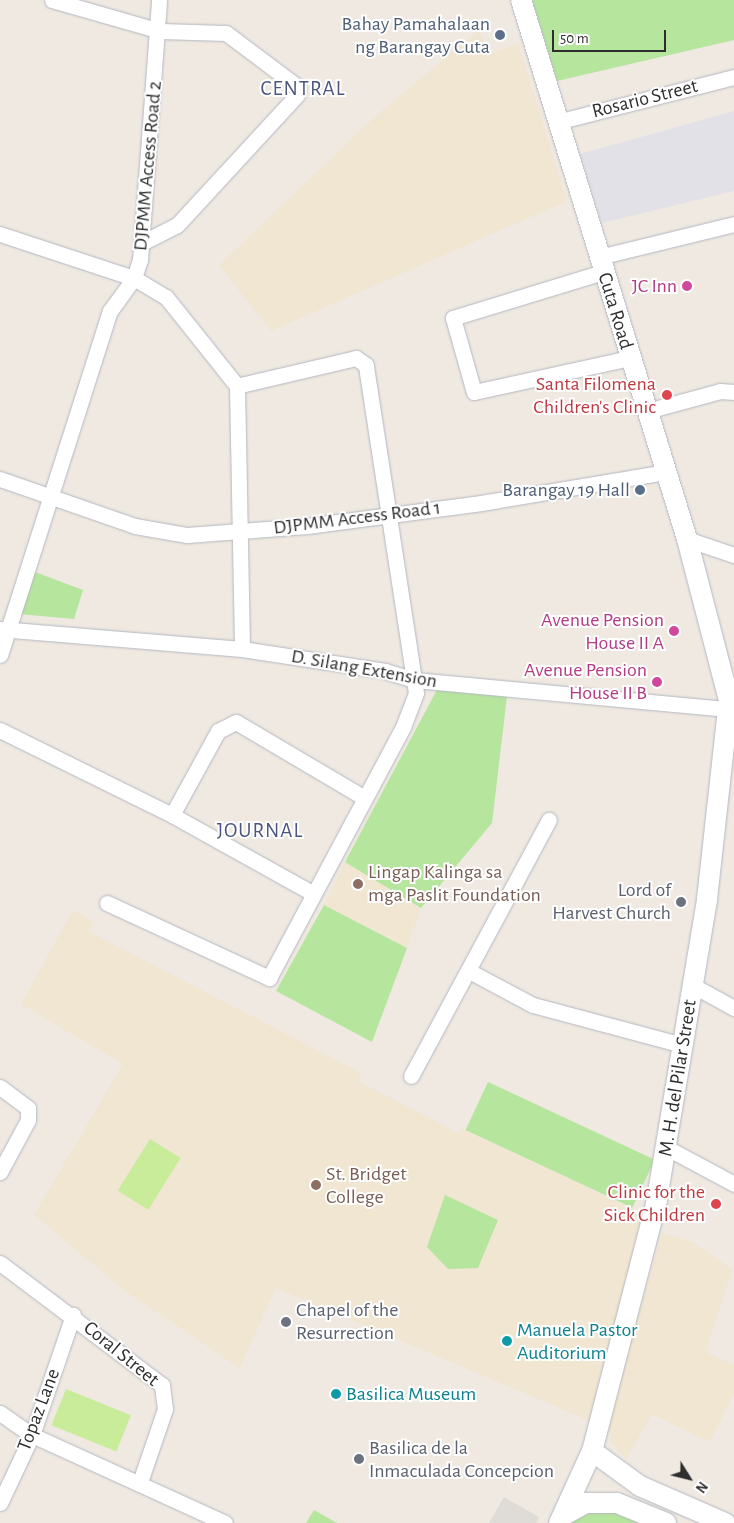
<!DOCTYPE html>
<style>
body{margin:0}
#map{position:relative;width:734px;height:1523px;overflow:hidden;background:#efe9e1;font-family:"Alegreya Sans",sans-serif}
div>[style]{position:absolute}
.industrial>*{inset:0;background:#e3e1e8}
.education>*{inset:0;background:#f0e6d1}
.green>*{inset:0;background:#b6e59e;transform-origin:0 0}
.pitch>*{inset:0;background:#c9ec9a;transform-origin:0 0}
.plaza>*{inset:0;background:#dfdcd8}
.roads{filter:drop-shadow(0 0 1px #b4b7c1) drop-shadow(0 0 1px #b4b7c1)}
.street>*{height:15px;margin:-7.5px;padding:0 7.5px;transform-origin:7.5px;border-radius:7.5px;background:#fff}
.secondary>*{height:20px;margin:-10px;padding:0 10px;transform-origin:10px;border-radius:10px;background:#fff}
.dots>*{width:14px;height:14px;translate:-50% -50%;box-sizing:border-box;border:2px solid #fff;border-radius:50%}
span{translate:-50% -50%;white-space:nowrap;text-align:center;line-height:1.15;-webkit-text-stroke:4px #fff;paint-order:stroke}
.service-label{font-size:20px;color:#4e5e75}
.right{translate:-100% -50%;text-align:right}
.street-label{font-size:20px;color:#2e2e2e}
.hotel-label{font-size:20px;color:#b23c85}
.health-label{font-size:20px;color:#be3a42}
.education-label{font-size:20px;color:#785e54}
.left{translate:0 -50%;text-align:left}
.worship-label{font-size:20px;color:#5b616d}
.culture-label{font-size:20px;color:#0d838f}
.neighbourhood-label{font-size:21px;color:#4d5680;letter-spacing:1px}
.north{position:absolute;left:664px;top:1453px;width:50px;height:50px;-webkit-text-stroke:4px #fff;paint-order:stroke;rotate:126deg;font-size:14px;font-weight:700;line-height:20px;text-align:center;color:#2e2e2e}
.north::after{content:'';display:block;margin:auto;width:18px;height:22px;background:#2e2e2e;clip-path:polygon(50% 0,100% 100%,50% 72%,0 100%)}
.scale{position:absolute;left:552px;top:30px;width:114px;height:22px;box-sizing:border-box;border:2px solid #2e2e2e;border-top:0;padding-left:6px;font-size:15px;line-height:18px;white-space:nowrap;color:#2e2e2e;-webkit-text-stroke:4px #fff;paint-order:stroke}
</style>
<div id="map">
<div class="industrial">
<div style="clip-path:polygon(734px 111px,734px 191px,602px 223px,580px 154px)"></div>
</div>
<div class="education">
<div style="clip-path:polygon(479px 30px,490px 54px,518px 43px,567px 201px,271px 331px,219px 265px,378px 114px)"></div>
<div style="clip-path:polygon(345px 862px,421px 908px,407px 948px,324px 905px)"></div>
<div style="clip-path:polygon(73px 910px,94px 922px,88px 931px,361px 1073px,358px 1081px,459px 1133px,462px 1128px,643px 1214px,590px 1421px,276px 1288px,240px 1368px,125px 1291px,34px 1215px,123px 1064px,21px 1004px)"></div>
<div style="clip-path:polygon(662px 1233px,692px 1242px,732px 1269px,706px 1352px,734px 1365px,734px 1394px,710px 1442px,652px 1414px,626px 1459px,611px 1442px,609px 1420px)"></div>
</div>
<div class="green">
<div style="clip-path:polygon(532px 0,734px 0,734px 40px,557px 81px)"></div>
<div style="clip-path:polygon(35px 572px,83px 590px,74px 619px,19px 614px)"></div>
<div style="clip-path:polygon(439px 686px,507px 696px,492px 823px,421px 908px,345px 862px)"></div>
<div style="clip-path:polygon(324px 905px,407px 948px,372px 1042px,276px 991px)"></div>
<div style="left:488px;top:1082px;width:184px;height:53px;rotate:25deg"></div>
<div style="clip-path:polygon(445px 1195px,498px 1220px,478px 1268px,448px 1269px,427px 1247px)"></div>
<div style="clip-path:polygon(314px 1510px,337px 1523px,306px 1523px)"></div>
<div style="clip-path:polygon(609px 1511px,640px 1523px,568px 1523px,578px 1513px)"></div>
</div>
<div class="pitch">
<div style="left:150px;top:1139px;width:36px;height:61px;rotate:32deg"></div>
<div style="left:66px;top:1389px;width:70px;height:39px;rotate:22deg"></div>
</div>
<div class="plaza">
<div style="clip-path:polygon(504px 1497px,539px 1517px,536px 1523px,489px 1523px)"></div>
</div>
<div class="roads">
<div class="street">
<div style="left:52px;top:0;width:112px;rotate:16deg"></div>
<div style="left:160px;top:31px;width:66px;rotate:1.7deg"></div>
<div style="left:226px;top:33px;width:90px;rotate:36.9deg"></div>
<div style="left:298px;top:87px;width:8px;rotate:97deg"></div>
<div style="left:297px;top:95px;width:177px;rotate:132.7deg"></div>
<div style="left:177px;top:225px;width:37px;rotate:153deg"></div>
<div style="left:557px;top:122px;width:183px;rotate:-14.3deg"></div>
<div style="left:0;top:234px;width:141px;rotate:18.2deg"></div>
<div style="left:134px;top:278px;width:37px;rotate:31deg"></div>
<div style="left:166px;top:297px;width:114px;rotate:51.4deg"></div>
<div style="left:237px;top:386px;width:263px;rotate:88.9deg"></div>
<div style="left:599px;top:257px;width:139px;rotate:-13.7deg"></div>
<div style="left:603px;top:272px;width:157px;rotate:163deg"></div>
<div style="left:453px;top:318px;width:77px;rotate:74.2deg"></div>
<div style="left:474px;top:392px;width:160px;rotate:-12.3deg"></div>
<div style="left:647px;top:411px;width:76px;rotate:-15.3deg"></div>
<div style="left:720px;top:391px;width:14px;rotate:4deg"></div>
<div style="left:0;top:479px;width:143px;rotate:19.2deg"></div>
<div style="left:135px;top:526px;width:53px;rotate:9.8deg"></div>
<div style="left:187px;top:535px;width:120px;rotate:-4.3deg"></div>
<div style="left:307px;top:526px;width:176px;rotate:-7.5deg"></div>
<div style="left:481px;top:503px;width:188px;rotate:-9.5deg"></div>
<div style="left:687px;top:539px;width:50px;rotate:18.8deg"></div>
<div style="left:0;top:629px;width:243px;rotate:4.7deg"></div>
<div style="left:242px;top:649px;width:145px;rotate:8.7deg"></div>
<div style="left:385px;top:671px;width:30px;rotate:17deg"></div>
<div style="left:414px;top:680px;width:316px;rotate:5.3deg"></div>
<div style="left:0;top:655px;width:361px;rotate:-72.3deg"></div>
<div style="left:110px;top:311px;width:41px;rotate:-54deg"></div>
<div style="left:134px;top:278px;width:19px;rotate:-72deg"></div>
<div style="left:140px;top:260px;width:261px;rotate:-85.8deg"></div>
<div style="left:0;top:730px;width:192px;rotate:26.3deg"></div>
<div style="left:172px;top:815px;width:162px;rotate:29.1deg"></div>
<div style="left:172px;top:815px;width:96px;rotate:-61.3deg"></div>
<div style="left:218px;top:731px;width:20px;rotate:-27deg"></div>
<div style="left:236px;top:722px;width:147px;rotate:30.6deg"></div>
<div style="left:107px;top:903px;width:179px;rotate:24.8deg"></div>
<div style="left:269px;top:978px;width:285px;rotate:-61.9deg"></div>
<div style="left:403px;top:727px;width:36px;rotate:-69deg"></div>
<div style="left:416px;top:693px;width:332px;rotate:-98.7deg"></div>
<div style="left:366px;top:365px;width:12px;rotate:-145deg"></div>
<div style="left:356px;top:358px;width:122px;rotate:166.8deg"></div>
<div style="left:469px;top:971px;width:72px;rotate:28deg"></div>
<div style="left:533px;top:1005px;width:154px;rotate:15deg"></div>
<div style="left:692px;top:985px;width:48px;rotate:28.7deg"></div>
<div style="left:411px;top:1076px;width:291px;rotate:-61.7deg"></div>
<div style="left:0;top:1087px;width:35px;rotate:37deg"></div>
<div style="left:28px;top:1108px;width:12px;rotate:90deg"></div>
<div style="left:28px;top:1120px;width:59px;rotate:118.3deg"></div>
<div style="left:667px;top:1148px;width:76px;rotate:28.2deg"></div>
<div style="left:0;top:1263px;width:203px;rotate:37deg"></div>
<div style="left:162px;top:1385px;width:24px;rotate:83deg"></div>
<div style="left:165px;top:1409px;width:77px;rotate:108.9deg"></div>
<div style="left:0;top:1413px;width:39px;rotate:35deg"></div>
<div style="left:32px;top:1435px;width:212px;rotate:24.5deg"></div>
<div style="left:0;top:1503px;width:75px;rotate:-64.8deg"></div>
<div style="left:32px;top:1435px;width:127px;rotate:-71.1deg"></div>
</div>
<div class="secondary">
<div style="left:521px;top:0;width:564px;rotate:72.88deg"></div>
<div style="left:687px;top:539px;width:166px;rotate:75.4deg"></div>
<div style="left:729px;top:700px;width:201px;rotate:96.3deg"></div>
<div style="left:707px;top:900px;width:304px;rotate:99.5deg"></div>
<div style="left:657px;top:1200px;width:259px;rotate:104.5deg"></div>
<div style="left:592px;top:1451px;width:79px;rotate:114.6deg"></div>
<div style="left:592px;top:1451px;width:59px;rotate:36.1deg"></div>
<div style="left:640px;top:1486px;width:93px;rotate:23.5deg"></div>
<div style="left:564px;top:1515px;width:25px;rotate:-29deg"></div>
<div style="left:586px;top:1503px;width:31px"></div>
<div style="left:617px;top:1503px;width:53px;rotate:22.2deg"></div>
</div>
</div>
<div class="dots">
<div style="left:500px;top:35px;background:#5c6f8a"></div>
<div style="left:687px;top:286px;background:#d1479c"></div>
<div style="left:667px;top:395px;background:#e0444e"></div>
<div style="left:640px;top:490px;background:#5c6f8a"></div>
<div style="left:674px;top:631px;background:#d1479c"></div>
<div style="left:657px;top:682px;background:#d1479c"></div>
<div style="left:358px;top:884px;background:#8d6e63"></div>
<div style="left:681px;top:902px;background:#6b7280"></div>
<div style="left:316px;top:1185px;background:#8d6e63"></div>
<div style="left:716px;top:1204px;background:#e0444e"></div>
<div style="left:286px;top:1322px;background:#6b7280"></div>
<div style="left:507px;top:1341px;background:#0f9aa8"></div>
<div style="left:336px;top:1394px;background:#0f9aa8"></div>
<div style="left:359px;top:1459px;background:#6b7280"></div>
</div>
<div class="service-label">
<span class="right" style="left:490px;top:36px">Bahay Pamahalaan<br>ng Barangay Cuta</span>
<span class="right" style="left:630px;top:490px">Barangay 19 Hall</span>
</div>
<div class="street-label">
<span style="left:645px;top:99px;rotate:-14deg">Rosario Street</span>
<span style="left:148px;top:166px;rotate:-85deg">DJPMM Access Road 2</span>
<span style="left:615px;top:311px;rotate:73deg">Cuta Road</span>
<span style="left:357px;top:518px;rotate:-7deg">DJPMM Access Road 1</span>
<span style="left:364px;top:669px;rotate:10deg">D. Silang Extension</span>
<span style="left:678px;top:1078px;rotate:-81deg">M. H. del Pilar Street</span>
<span style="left:121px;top:1354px;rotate:39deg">Coral Street</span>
<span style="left:39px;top:1410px;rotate:-69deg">Topaz Lane</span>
</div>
<div class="hotel-label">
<span class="right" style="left:677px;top:286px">JC Inn</span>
<span class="right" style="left:664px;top:632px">Avenue Pension<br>House II A</span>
<span class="right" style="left:647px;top:682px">Avenue Pension<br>House II B</span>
</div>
<div class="health-label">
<span class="right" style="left:656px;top:396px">Santa Filomena<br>Children's Clinic</span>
<span class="right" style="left:705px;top:1204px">Clinic for the<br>Sick Children</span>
</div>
<div class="education-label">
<span class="left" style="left:368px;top:884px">Lingap Kalinga sa<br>mga Paslit Foundation</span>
<span class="left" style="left:326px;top:1186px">St. Bridget<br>College</span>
</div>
<div class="worship-label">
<span class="right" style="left:671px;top:902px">Lord of<br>Harvest Church</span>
<span class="left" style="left:296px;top:1322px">Chapel of the<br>Resurrection</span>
<span class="left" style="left:369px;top:1460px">Basilica de la<br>Inmaculada Concepcion</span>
</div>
<div class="culture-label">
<span class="left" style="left:517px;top:1342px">Manuela Pastor<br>Auditorium</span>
<span class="left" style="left:346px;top:1394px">Basilica Museum</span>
</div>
<div class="neighbourhood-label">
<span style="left:303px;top:89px">CENTRAL</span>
<span style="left:260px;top:831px">JOURNAL</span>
</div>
<div class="north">N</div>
<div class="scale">50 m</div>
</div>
